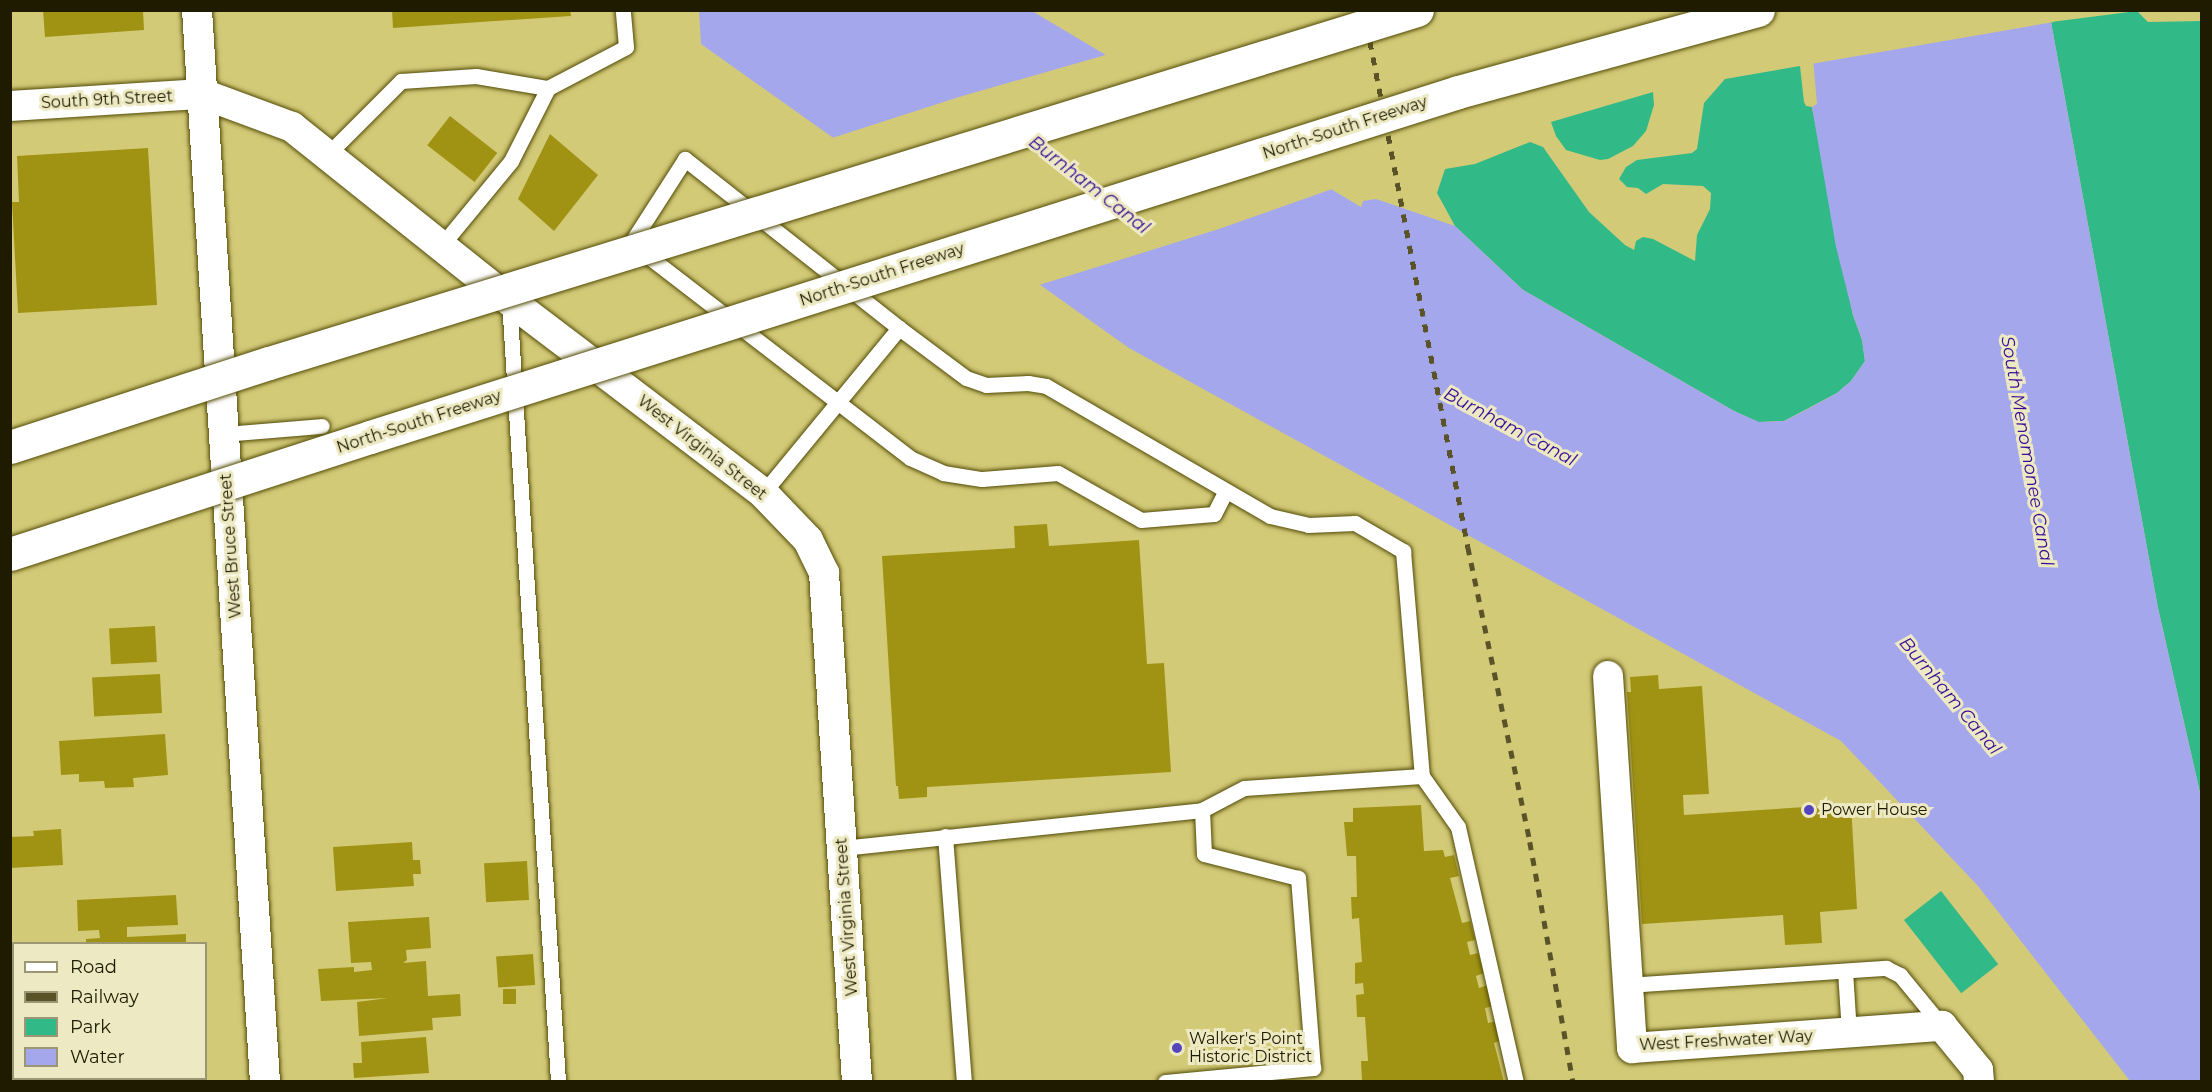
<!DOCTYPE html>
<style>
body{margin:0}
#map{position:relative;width:2212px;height:1092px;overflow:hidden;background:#d3ca78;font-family:Montserrat,sans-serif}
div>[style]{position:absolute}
.green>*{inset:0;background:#31ba87;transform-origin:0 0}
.water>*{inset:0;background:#a5a7ec}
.pier>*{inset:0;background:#d3ca78}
.building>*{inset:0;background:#a09314;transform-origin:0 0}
.roads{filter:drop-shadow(0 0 2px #524b06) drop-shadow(0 0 2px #524b06)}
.lane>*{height:15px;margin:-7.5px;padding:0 7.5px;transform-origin:7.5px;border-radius:7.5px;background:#fff}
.street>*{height:30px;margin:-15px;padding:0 15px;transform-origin:15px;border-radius:15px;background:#fff}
.rail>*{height:4.5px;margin-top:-2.25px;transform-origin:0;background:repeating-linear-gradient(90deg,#595327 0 8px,transparent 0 16px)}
.bridges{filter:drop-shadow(0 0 2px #524b06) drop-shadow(0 0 2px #524b06)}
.highway-bridge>*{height:33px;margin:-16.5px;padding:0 16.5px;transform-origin:16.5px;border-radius:16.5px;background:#fff}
.dots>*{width:16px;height:16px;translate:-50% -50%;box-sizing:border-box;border:3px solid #ede9c2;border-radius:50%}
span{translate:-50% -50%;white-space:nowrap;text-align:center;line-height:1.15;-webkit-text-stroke:6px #ede9c2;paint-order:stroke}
.street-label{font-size:16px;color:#1f1b00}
.poi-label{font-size:16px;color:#1f1b00}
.left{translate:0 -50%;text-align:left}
.water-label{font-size:18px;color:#370c99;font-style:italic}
.frame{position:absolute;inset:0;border:12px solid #1f1b00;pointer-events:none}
.legend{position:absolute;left:12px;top:942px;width:195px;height:138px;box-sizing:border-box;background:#ede9c2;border:2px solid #9b9774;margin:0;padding:8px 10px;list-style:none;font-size:18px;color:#1f1b00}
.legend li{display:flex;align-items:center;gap:12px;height:30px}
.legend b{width:30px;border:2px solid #9b9774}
</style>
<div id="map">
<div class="green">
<div style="clip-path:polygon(2137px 11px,2148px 22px,2201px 21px,2201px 797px,2158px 608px,2051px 22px)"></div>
<div style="clip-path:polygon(1800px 66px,1804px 102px,1806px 106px,1812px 107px,1853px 315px,1862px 340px,1865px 361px,1851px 381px,1837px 393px,1784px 421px,1758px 422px,1734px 411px,1523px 290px,1455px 226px,1437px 193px,1445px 169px,1475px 164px,1530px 142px,1543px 147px,1589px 212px,1625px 245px,1634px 250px,1636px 241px,1643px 237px,1653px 239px,1695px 261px,1697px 235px,1710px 209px,1711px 193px,1703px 186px,1663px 184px,1646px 194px,1638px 188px,1627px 187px,1619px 179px,1626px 167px,1637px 160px,1692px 153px,1697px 149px,1704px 103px,1725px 79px)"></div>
<div style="clip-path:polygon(1653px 92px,1654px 105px,1646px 131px,1633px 146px,1608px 159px,1600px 160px,1566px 150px,1556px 136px,1551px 122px)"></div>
<div style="left:1941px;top:891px;width:93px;height:47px;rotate:52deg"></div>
</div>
<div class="water">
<div style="clip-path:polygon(699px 11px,1032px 11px,1361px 207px,1363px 201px,1376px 199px,1455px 226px,1523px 290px,1734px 411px,1759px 422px,1784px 421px,1804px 411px,1837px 393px,1851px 381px,1865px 361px,1862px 340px,1853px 315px,1836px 247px,1812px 107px,1817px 104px,1809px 11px,2049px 11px,2158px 608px,2201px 797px,2201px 1081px,2130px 1081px,1978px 886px,1841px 741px,1129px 348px,701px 44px)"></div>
</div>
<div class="pier">
<div style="clip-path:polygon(1806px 10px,2052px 10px,2054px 22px,1811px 64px)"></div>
<div style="clip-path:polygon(1109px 54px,1335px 188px,1219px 229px,1036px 286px,829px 139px,959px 97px)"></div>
</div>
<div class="building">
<div style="clip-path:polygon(43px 10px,143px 10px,144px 30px,45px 37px)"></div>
<div style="clip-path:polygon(392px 10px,570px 10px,571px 16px,393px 28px)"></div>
<div style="left:450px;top:116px;width:60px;height:37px;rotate:38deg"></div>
<div style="clip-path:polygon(550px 134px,598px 175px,554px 231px,518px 199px)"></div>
<div style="clip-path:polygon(148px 148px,157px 305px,18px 313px,12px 202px,19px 202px,17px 156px)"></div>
<div style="clip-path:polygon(1047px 524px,1049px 546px,1139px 540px,1147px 664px,1164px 663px,1171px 772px,927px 787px,927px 797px,899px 799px,898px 786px,896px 786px,882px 556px,1015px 548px,1014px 526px)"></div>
<div style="left:155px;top:626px;width:36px;height:46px;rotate:87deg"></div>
<div style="left:160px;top:674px;width:39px;height:68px;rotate:87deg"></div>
<div style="clip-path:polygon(1658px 675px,1659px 689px,1702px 686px,1709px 794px,1683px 795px,1684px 815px,1851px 804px,1857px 909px,1820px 912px,1822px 943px,1785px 945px,1783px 915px,1642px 924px,1627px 692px,1631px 692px,1630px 677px)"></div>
<div style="clip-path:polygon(165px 734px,168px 775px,133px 778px,134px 787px,105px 788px,104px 781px,79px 782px,79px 774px,61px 775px,59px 741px)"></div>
<div style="clip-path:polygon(1421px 805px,1424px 851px,1443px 850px,1445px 857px,1454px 855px,1459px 876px,1450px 878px,1462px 923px,1470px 921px,1475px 940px,1467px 942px,1470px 955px,1478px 953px,1484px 973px,1476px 976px,1479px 988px,1488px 985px,1494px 1006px,1485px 1008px,1488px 1023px,1497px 1021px,1503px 1040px,1494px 1043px,1504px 1082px,1362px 1082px,1361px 1061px,1368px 1061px,1365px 1017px,1357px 1017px,1356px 995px,1364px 994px,1363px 983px,1355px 984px,1355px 963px,1362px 962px,1359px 918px,1352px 919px,1351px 897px,1357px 897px,1356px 856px,1347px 856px,1344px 822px,1353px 822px,1353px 808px)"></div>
<div style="clip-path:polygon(61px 829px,63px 865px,10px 868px,10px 837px,34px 836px,33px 831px)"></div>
<div style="clip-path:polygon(412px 842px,413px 860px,420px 860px,421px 874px,413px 874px,414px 886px,336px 891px,333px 847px)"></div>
<div style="left:527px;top:861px;width:39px;height:43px;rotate:87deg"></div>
<div style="clip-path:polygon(176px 895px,178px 925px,127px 927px,127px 937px,186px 934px,186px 944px,86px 944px,86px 939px,100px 938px,99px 930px,78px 931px,77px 900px)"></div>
<div style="clip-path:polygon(429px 917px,431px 948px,406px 950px,407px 960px,403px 963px,426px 961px,428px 996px,460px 994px,461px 1016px,432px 1018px,433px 1030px,359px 1036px,357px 1002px,388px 998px,321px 1001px,318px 969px,354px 967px,354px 972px,372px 970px,371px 962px,351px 963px,348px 922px)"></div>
<div style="left:533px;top:954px;width:31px;height:37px;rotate:86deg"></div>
<div style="left:10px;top:974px;width:4px;height:42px"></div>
<div style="left:503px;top:989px;width:13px;height:15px"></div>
<div style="clip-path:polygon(426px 1037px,429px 1073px,354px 1078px,353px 1063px,362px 1063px,361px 1042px)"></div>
<div style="left:91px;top:1078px;width:98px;height:4px"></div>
</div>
<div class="roads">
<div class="lane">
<div style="left:327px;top:155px;width:105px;rotate:-45deg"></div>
<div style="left:401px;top:81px;width:75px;rotate:-3.8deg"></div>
<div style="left:476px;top:76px;width:73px;rotate:9.5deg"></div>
<div style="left:441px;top:246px;width:110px;rotate:-50.5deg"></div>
<div style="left:511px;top:161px;width:82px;rotate:-63.1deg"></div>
<div style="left:548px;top:88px;width:88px;rotate:-27.7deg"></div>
<div style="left:626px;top:47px;width:37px;rotate:-95deg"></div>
<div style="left:509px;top:300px;width:784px;rotate:86.41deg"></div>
<div style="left:899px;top:328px;width:273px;rotate:-141.7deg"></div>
<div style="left:685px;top:159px;width:100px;rotate:122.7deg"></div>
<div style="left:631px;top:243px;width:352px;rotate:37.6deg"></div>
<div style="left:910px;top:458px;width:36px;rotate:24deg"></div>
<div style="left:943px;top:473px;width:39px;rotate:9deg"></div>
<div style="left:982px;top:479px;width:76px;rotate:-4.5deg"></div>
<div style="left:1058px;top:473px;width:95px;rotate:29.5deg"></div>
<div style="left:1141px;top:520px;width:73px;rotate:-4.7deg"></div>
<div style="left:1214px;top:514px;width:25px;rotate:-63deg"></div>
<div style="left:224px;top:434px;width:98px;rotate:-4.7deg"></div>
<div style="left:763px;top:493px;width:214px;rotate:-50.5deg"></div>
<div style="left:899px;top:328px;width:84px;rotate:36.7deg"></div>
<div style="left:966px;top:378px;width:21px;rotate:19deg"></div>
<div style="left:986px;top:385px;width:42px;rotate:-2.7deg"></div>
<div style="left:1028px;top:383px;width:18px;rotate:9deg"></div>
<div style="left:1046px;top:386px;width:259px;rotate:30.1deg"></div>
<div style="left:1270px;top:516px;width:39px;rotate:13deg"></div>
<div style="left:1308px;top:525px;width:47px;rotate:-2.4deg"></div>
<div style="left:1355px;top:523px;width:56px;rotate:30.3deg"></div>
<div style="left:1403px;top:551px;width:226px;rotate:85.2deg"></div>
<div style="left:945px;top:836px;width:247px;rotate:85.6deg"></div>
<div style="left:842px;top:848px;width:362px;rotate:-6deg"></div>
<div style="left:1202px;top:810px;width:47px;rotate:-27.6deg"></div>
<div style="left:1244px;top:788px;width:178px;rotate:-3.9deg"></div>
<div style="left:1422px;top:776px;width:62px;rotate:54.8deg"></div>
<div style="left:1458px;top:827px;width:262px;rotate:77.2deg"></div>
<div style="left:1845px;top:971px;width:62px;rotate:86.3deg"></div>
<div style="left:1627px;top:985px;width:260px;rotate:-3.8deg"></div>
<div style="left:1886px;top:968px;width:16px;rotate:27deg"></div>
<div style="left:1900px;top:975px;width:66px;rotate:50.5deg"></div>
<div style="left:1165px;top:1082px;width:149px;rotate:-5.4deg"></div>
<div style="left:1313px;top:1068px;width:191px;rotate:-94.5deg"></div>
<div style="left:1298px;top:878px;width:97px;rotate:-165.7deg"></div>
<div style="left:1204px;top:854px;width:44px;rotate:-92.6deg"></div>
</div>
<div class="street">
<div style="left:197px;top:10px;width:1074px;rotate:86.37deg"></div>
<div style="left:10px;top:106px;width:193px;rotate:-3.6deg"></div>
<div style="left:203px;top:94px;width:95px;rotate:20.3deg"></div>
<div style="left:292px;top:127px;width:278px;rotate:38.6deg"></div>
<div style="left:509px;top:300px;width:319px;rotate:37.2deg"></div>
<div style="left:763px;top:493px;width:65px;rotate:46.2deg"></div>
<div style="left:808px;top:540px;width:37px;rotate:64deg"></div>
<div style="left:824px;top:573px;width:510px;rotate:86.29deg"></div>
<div style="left:1608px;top:676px;width:373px;rotate:86.3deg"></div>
<div style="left:1632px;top:1048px;width:311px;rotate:-4.1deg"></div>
<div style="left:1942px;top:1026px;width:57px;rotate:50.7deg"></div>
<div style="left:1978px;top:1070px;width:12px;rotate:85deg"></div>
</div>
</div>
<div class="rail">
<div style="left:1364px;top:10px;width:547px;rotate:79.04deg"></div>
<div style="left:1468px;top:547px;width:301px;rotate:78.1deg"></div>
<div style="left:1530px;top:842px;width:244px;rotate:79.8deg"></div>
</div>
<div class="bridges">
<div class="highway-bridge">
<div style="left:10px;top:447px;width:272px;rotate:-18deg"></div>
<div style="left:269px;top:363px;width:1201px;rotate:-17.09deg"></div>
<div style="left:10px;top:554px;width:379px;rotate:-18deg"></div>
<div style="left:370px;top:437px;width:1141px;rotate:-17.59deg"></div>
<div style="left:1458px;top:92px;width:311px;rotate:-15.3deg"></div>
</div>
</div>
<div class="dots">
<div style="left:1809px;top:810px;background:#5445bc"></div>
<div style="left:1177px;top:1048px;background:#5445bc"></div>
</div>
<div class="street-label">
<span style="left:107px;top:100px;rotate:-3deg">South 9th Street</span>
<span style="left:1345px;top:128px;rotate:-18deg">North-South Freeway</span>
<span style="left:882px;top:275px;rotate:-18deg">North-South Freeway</span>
<span style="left:419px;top:422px;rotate:-18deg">North-South Freeway</span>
<span style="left:702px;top:448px;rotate:38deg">West Virginia Street</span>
<span style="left:231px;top:546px;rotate:-94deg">West Bruce Street</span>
<span style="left:847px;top:917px;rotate:-94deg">West Virginia Street</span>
<span style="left:1726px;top:1041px;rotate:-3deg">West Freshwater Way</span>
</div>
<div class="poi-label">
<span class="left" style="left:1821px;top:810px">Power House</span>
<span class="left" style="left:1189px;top:1048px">Walker's Point<br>Historic District</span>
</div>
<div class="water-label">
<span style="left:1089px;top:185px;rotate:38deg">Burnham Canal</span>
<span style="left:1510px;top:427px;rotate:28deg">Burnham Canal</span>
<span style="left:2027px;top:451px;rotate:80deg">South Menomonee Canal</span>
<span style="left:1950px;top:696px;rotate:50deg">Burnham Canal</span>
</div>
<div class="frame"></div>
<ul class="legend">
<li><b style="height:8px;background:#fff"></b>Road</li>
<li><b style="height:8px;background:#595327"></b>Railway</li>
<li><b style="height:16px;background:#31ba87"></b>Park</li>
<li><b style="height:16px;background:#a5a7ec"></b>Water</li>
</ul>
</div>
